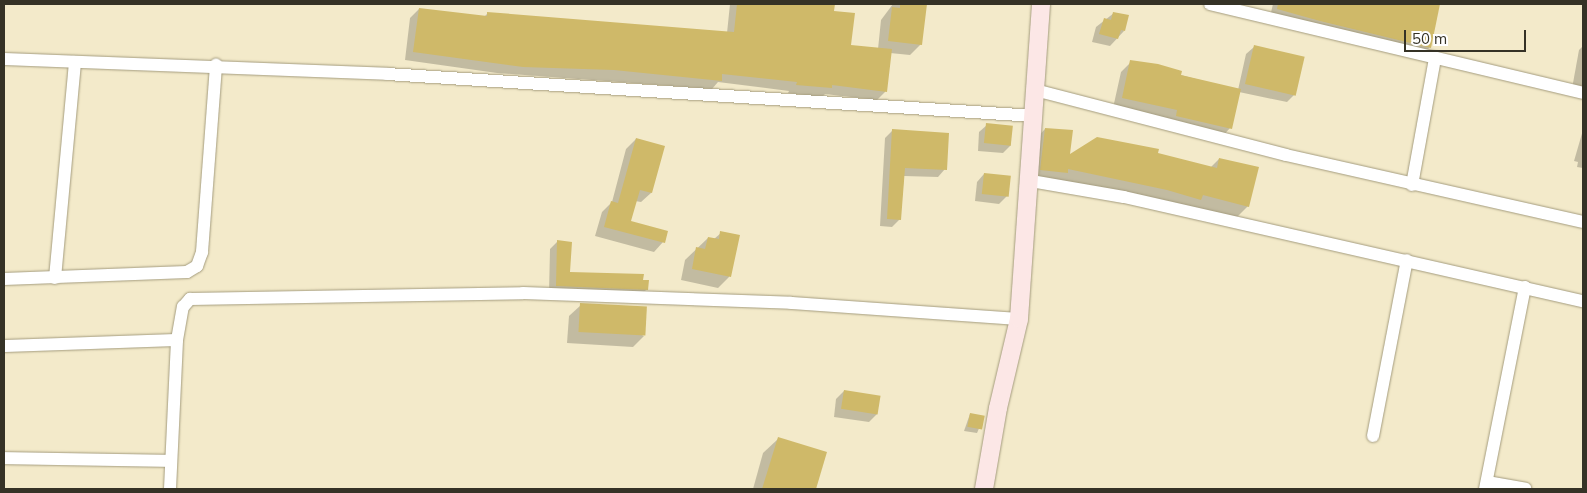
<!DOCTYPE html>
<style>
body{margin:0}
#map{position:relative;width:1587px;height:493px;overflow:hidden;background:#f3eaca;font-family:Mulish,sans-serif}
div>[style]{position:absolute}
.shadow>*{inset:0;background:#0003}
.building>*{inset:0;background:#cfb969;transform-origin:0 0}
.roads{filter:drop-shadow(0 0 1px #a49c7e) drop-shadow(0 0 1px #a49c7e)}
.minor>*{height:12px;margin:-6px;padding:0 6px;transform-origin:6px;border-radius:6px;background:#fff}
.secondary>*{height:18px;margin:-9px;padding:0 9px;transform-origin:9px;border-radius:9px;background:#fce7e6}
span{translate:-50% -50%;white-space:nowrap;text-align:center;line-height:1.15;-webkit-text-stroke:4px #fff;paint-order:stroke}
.frame{position:absolute;inset:0;border:5px solid #353226;pointer-events:none}
.scale{position:absolute;left:1404px;top:30px;width:122px;height:22px;box-sizing:border-box;border:2px solid #353226;border-top:0;padding-left:6px;font-size:15px;line-height:18px;white-space:nowrap;color:#353226;-webkit-text-stroke:4px #fff;paint-order:stroke}
</style>
<div id="map">
<div class="shadow">
<div style="clip-path:polygon(730px 4px,834px 4px,833px 12px,850px 46px,878px 49px,881px 20px,893px 4px,926px 4px,921px 44px,910px 55px,890px 53px,885px 92px,877px 100px,825px 94px,822px 97px,788px 93px,789px 91px,718px 82px,712px 89px,497px 73px,405px 60px,410px 18px,419px 9px,484px 17px,487px 14px,727px 33px)"></div>
<div style="clip-path:polygon(1273px 4px,1439px 4px,1430px 47px,1419px 58px,1269px 21px)"></div>
<div style="clip-path:polygon(1114px 13px,1124px 31px,1110px 46px,1092px 42px,1096px 27px)"></div>
<div style="clip-path:polygon(1583px 46px,1583px 97px,1571px 94px,1579px 50px)"></div>
<div style="clip-path:polygon(1254px 47px,1295px 94px,1287px 102px,1239px 92px,1230px 128px,1221px 138px,1113px 108px,1121px 72px,1131px 62px,1238px 90px,1246px 54px)"></div>
<div style="clip-path:polygon(987px 125px,1011px 145px,1003px 153px,978px 151px,979px 132px)"></div>
<div style="clip-path:polygon(1045px 129px,1069px 156px,1211px 167px,1219px 159px,1248px 206px,1237px 217px,1030px 181px,1035px 140px)"></div>
<div style="clip-path:polygon(1583px 130px,1583px 168px,1577px 167px,1578px 162px,1574px 161px)"></div>
<div style="clip-path:polygon(892px 131px,945px 169px,938px 177px,904px 176px,900px 219px,892px 227px,880px 226px,885px 138px)"></div>
<div style="clip-path:polygon(636px 139px,663px 147px,651px 193px,641px 202px,635px 201px,630px 222px,663px 242px,654px 252px,595px 236px,602px 212px,612px 202px,626px 149px)"></div>
<div style="clip-path:polygon(984px 174px,1007px 196px,999px 204px,975px 201px,977px 182px)"></div>
<div style="clip-path:polygon(721px 233px,738px 236px,729px 277px,718px 288px,681px 280px,685px 260px,708px 238px,714px 239px)"></div>
<div style="clip-path:polygon(557px 242px,569px 273px,642px 281px,647px 289px,640px 296px,549px 293px,550px 249px)"></div>
<div style="clip-path:polygon(581px 305px,644px 336px,633px 347px,567px 343px,569px 316px)"></div>
<div style="clip-path:polygon(844px 391px,877px 414px,869px 422px,834px 417px,836px 399px)"></div>
<div style="clip-path:polygon(970px 414px,984px 417px,977px 433px,964px 431px)"></div>
<div style="clip-path:polygon(778px 439px,825px 452px,814px 489px,753px 489px,763px 453px)"></div>
</div>
<div class="building">
<div style="clip-path:polygon(737px 4px,835px 4px,834px 11px,855px 13px,851px 45px,892px 49px,887px 92px,832px 85px,832px 88px,796px 85px,797px 82px,722px 74px,722px 81px,614px 70px,523px 67px,413px 52px,419px 8px,487px 16px,487px 12px,734px 32px)"></div>
<div style="clip-path:polygon(900px 4px,927px 4px,922px 45px,888px 41px,892px 7px,900px 8px)"></div>
<div style="clip-path:polygon(1278px 4px,1440px 4px,1431px 48px,1320px 21px,1277px 9px)"></div>
<div style="clip-path:polygon(1113px 12px,1129px 15px,1125px 31px,1121px 30px,1118px 39px,1099px 34px,1104px 18px,1111px 20px)"></div>
<div style="left:1254px;top:45px;width:52px;height:40px;rotate:13deg"></div>
<div style="clip-path:polygon(1130px 60px,1158px 64px,1182px 71px,1181px 75px,1241px 89px,1232px 129px,1176px 116px,1177px 110px,1122px 98px)"></div>
<div style="left:986px;top:123px;width:27px;height:20px;rotate:6deg"></div>
<div style="clip-path:polygon(1045px 128px,1073px 130px,1070px 154px,1097px 137px,1159px 149px,1158px 153px,1217px 168px,1219px 158px,1259px 167px,1249px 207px,1203px 195px,1201px 200px,1167px 190px,1068px 169px,1068px 173px,1040px 170px)"></div>
<div style="clip-path:polygon(892px 129px,949px 133px,947px 170px,905px 168px,901px 220px,887px 219px)"></div>
<div style="clip-path:polygon(636px 138px,665px 146px,652px 193px,640px 190px,631px 221px,668px 231px,665px 243px,604px 227px,611px 201px,618px 203px)"></div>
<div style="left:984px;top:173px;width:27px;height:21px;rotate:6deg"></div>
<div style="clip-path:polygon(720px 231px,740px 235px,731px 277px,692px 269px,696px 247px,705px 249px,708px 237px,719px 239px)"></div>
<div style="clip-path:polygon(557px 240px,572px 242px,570px 272px,644px 274px,643px 280px,649px 280px,648px 290px,556px 286px)"></div>
<div style="left:580px;top:303px;width:67px;height:29px;rotate:3deg"></div>
<div style="left:844px;top:390px;width:37px;height:19px;rotate:9deg"></div>
<div style="left:970px;top:413px;width:15px;height:14px;rotate:11deg"></div>
<div style="clip-path:polygon(778px 437px,827px 452px,816px 489px,762px 489px)"></div>
</div>
<div class="roads">
<div class="minor">
<div style="left:1210px;top:4px;width:383px;rotate:13.4deg"></div>
<div style="left:4px;top:59px;width:383px;rotate:2.2deg"></div>
<div style="left:387px;top:74px;width:649px;rotate:3.71deg"></div>
<div style="left:1035px;top:90px;width:259px;rotate:14.5deg"></div>
<div style="left:1286px;top:155px;width:304px;rotate:12.7deg"></div>
<div style="left:1031px;top:181px;width:94px;rotate:9.8deg"></div>
<div style="left:1124px;top:197px;width:471px;rotate:12.8deg"></div>
<div style="left:1412px;top:185px;width:129px;rotate:-79.7deg"></div>
<div style="left:55px;top:278px;width:217px;rotate:-84.7deg"></div>
<div style="left:4px;top:279px;width:183px;rotate:-2.2deg"></div>
<div style="left:187px;top:272px;width:12px;rotate:-31deg"></div>
<div style="left:197px;top:266px;width:15px;rotate:-70deg"></div>
<div style="left:202px;top:252px;width:188px;rotate:-85.7deg"></div>
<div style="left:4px;top:346px;width:173px;rotate:-2deg"></div>
<div style="left:1373px;top:436px;width:179px;rotate:-79.1deg"></div>
<div style="left:4px;top:458px;width:167px;rotate:1deg"></div>
<div style="left:1487px;top:482px;width:39px;rotate:10deg"></div>
<div style="left:170px;top:489px;width:149px;rotate:-87.3deg"></div>
<div style="left:177px;top:340px;width:34px;rotate:-80deg"></div>
<div style="left:183px;top:307px;width:11px;rotate:-49deg"></div>
<div style="left:190px;top:299px;width:333px;rotate:-1deg"></div>
<div style="left:523px;top:293px;width:268px;rotate:2.1deg"></div>
<div style="left:791px;top:303px;width:229px;rotate:4deg"></div>
<div style="left:1485px;top:489px;width:206px;rotate:-78.8deg"></div>
</div>
<div class="secondary">
<div style="left:984px;top:489px;width:82px;rotate:-80.2deg"></div>
<div style="left:998px;top:408px;width:91px;rotate:-76.7deg"></div>
<div style="left:1019px;top:319px;width:316px;rotate:-86deg"></div>
</div>
</div>
<div class="frame"></div>
<div class="scale">50 m</div>
</div>
